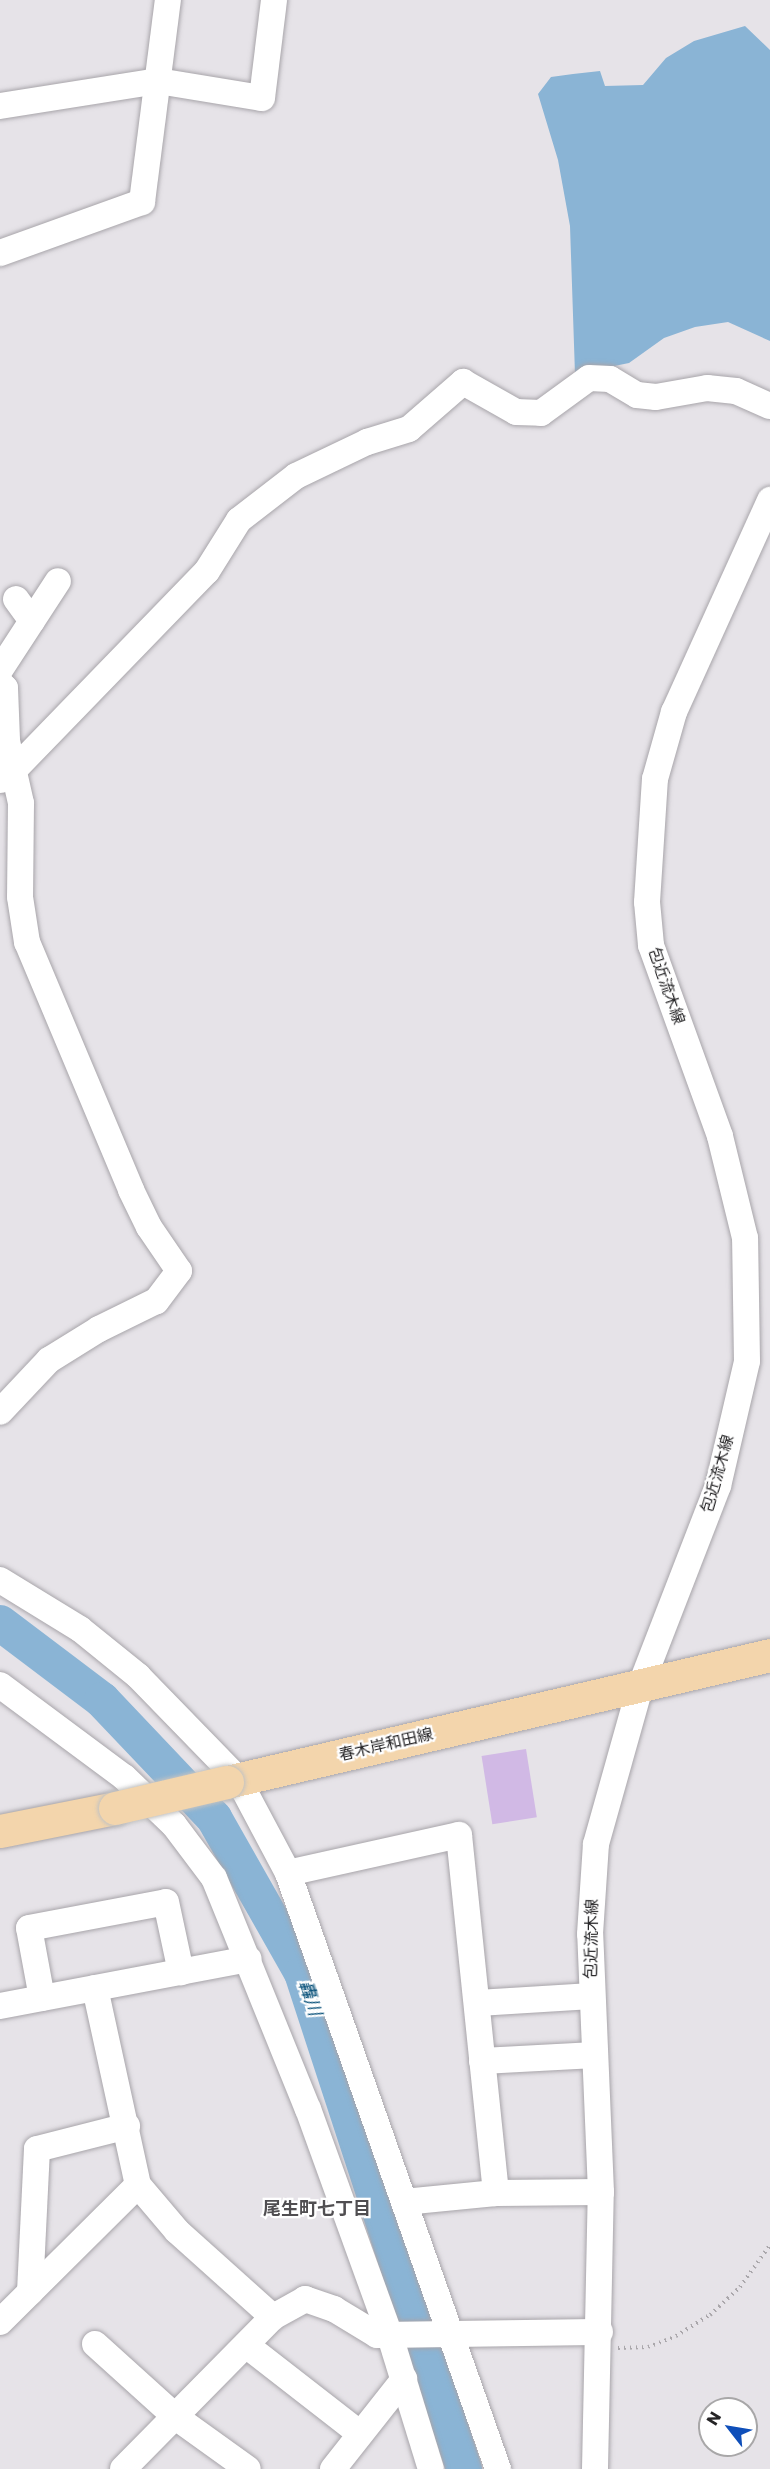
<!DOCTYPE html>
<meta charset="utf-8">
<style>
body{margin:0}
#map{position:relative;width:770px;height:2469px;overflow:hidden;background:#e6e3e8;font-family:Poppins,"Noto Sans JP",sans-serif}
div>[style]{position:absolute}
.water>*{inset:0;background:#8ab4d5}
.river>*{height:36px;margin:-18px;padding:0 18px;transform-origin:18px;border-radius:18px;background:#8ab4d5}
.building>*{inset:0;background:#d1b9e5;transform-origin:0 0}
.path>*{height:4px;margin-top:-2px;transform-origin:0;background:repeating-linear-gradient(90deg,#aaa7ab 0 1.5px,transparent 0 6px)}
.roads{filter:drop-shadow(0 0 2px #a8a5aa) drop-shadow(0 0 2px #a8a5aa)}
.minor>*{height:26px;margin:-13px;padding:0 13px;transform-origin:13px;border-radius:13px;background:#fff}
.major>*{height:33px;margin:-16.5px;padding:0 16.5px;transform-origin:16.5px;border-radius:16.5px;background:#f3d5ac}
.bridges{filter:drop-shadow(0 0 2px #c2c2c2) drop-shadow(0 0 2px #c2c2c2)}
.major-bridge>*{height:33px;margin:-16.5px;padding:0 16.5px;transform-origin:16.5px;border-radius:16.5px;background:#f3d5ac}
span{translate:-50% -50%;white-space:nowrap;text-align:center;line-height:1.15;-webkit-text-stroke:4.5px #fff;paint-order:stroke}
.street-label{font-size:16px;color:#252426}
.water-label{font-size:18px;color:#014c76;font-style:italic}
.neighbourhood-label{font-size:18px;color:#504e51;font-weight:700}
.north{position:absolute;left:698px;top:2397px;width:60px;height:60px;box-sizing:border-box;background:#fff;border:2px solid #a8a7a8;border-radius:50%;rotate:301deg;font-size:16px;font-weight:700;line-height:24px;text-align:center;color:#252426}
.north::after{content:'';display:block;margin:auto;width:21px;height:27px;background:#0f4fba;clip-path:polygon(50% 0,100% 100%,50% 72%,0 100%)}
</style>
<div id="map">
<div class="water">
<div style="clip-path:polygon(745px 26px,770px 50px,770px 341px,728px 322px,695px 327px,664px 338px,629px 363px,575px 374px,570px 226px,558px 160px,538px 94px,551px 77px,573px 74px,600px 71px,605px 86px,643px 85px,666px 58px,694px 41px)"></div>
</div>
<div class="river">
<div style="left:0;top:1623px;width:128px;rotate:37deg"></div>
<div style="left:102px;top:1700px;width:163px;rotate:46.5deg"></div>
<div style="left:214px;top:1818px;width:178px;rotate:60.4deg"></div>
<div style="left:302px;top:1973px;width:522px;rotate:71.91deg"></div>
</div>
<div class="building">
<div style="left:526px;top:1749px;width:69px;height:45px;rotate:81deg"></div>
</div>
<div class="path">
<div style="left:618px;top:2348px;width:30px;rotate:-2deg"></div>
<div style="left:648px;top:2347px;width:30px;rotate:-21deg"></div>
<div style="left:676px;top:2336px;width:40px;rotate:-32deg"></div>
<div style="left:710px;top:2315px;width:41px;rotate:-43deg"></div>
<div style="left:740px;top:2287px;width:52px;rotate:-54.5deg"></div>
</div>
<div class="roads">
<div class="minor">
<div style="left:0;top:106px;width:160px;rotate:-9deg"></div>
<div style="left:158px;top:81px;width:105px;rotate:9.3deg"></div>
<div style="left:262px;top:98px;width:99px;rotate:-83deg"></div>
<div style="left:0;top:253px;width:151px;rotate:-19.8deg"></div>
<div style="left:142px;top:202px;width:204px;rotate:-82.7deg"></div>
<div style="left:16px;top:599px;width:27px;rotate:54deg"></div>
<div style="left:0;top:670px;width:106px;rotate:-56.9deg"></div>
<div style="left:0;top:683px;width:7px;rotate:45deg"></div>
<div style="left:5px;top:688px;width:53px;rotate:87.8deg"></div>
<div style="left:7px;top:741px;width:64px;rotate:77.3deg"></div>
<div style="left:21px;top:803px;width:94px;rotate:90.6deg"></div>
<div style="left:20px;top:897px;width:46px;rotate:81.2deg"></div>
<div style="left:27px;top:942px;width:269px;rotate:67.2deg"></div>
<div style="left:131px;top:1190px;width:41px;rotate:64.1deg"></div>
<div style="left:149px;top:1227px;width:53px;rotate:55.7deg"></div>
<div style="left:179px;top:1271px;width:38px;rotate:127deg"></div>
<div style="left:156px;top:1301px;width:64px;rotate:153.8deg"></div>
<div style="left:99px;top:1329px;width:59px;rotate:148.2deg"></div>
<div style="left:49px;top:1360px;width:71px;rotate:133.3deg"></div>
<div style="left:0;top:780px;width:20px;rotate:-37deg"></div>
<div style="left:16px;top:768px;width:274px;rotate:-45.9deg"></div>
<div style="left:207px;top:571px;width:60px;rotate:-57.9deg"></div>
<div style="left:239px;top:520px;width:72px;rotate:-37.7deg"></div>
<div style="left:296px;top:476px;width:79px;rotate:-25.6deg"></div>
<div style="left:367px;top:442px;width:44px;rotate:-17.2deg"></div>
<div style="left:409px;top:429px;width:72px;rotate:-41deg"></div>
<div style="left:463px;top:382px;width:61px;rotate:29.5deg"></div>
<div style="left:516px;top:412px;width:25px;rotate:2deg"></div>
<div style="left:541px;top:413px;width:59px;rotate:-36.1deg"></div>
<div style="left:589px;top:378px;width:21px;rotate:3deg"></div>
<div style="left:610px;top:379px;width:31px;rotate:31deg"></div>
<div style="left:637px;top:395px;width:19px;rotate:6deg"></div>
<div style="left:656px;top:397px;width:52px;rotate:-10deg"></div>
<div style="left:707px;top:388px;width:29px;rotate:6deg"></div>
<div style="left:736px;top:391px;width:37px;rotate:24deg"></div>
<div style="left:0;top:1580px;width:94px;rotate:31.5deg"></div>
<div style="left:80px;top:1629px;width:75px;rotate:39deg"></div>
<div style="left:138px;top:1676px;width:144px;rotate:45.8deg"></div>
<div style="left:238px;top:1779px;width:106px;rotate:62deg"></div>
<div style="left:288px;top:1873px;width:632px;rotate:70.59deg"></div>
<div style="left:0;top:1685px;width:154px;rotate:36.6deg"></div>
<div style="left:124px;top:1777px;width:69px;rotate:43.8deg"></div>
<div style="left:174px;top:1825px;width:66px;rotate:53deg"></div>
<div style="left:214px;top:1878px;width:249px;rotate:67.9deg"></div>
<div style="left:308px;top:2109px;width:241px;rotate:70.1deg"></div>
<div style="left:390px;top:2336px;width:139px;rotate:72.9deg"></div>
<div style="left:288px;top:1873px;width:175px;rotate:-12.5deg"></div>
<div style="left:459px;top:1835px;width:360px;rotate:84.1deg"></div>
<div style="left:95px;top:1988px;width:202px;rotate:77.7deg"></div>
<div style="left:138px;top:2185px;width:60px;rotate:49.7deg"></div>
<div style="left:177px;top:2231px;width:129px;rotate:41.9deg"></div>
<div style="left:42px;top:1998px;width:71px;rotate:-100.5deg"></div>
<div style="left:29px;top:1928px;width:139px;rotate:-10.7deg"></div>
<div style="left:166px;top:1902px;width:72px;rotate:77.9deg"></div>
<div style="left:478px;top:2003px;width:114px;rotate:-3.5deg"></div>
<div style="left:0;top:2006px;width:253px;rotate:-10.7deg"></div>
<div style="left:482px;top:2061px;width:113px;rotate:-3deg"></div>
<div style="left:404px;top:2202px;width:92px;rotate:-5.6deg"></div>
<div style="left:496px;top:2193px;width:105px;rotate:-0.5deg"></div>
<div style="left:30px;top:2292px;width:143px;rotate:-87.2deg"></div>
<div style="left:37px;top:2149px;width:93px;rotate:-14.3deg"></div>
<div style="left:0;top:2322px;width:194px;rotate:-44.8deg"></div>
<div style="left:95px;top:2344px;width:110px;rotate:42.1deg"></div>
<div style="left:177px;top:2418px;width:87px;rotate:35.7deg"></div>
<div style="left:246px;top:2345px;width:143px;rotate:37.9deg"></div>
<div style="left:123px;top:2469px;width:214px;rotate:-45.4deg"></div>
<div style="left:273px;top:2317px;width:37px;rotate:-29deg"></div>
<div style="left:305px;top:2299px;width:31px;rotate:19deg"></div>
<div style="left:334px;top:2309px;width:50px;rotate:31.2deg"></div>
<div style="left:377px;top:2335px;width:223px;rotate:-0.8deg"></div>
<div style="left:333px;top:2469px;width:115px;rotate:-51.7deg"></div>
<div style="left:595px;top:2469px;width:277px;rotate:-88.8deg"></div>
<div style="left:601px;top:2192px;width:258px;rotate:-92.4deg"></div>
<div style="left:590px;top:1934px;width:90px;rotate:-86.2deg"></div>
<div style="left:596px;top:1844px;width:163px;rotate:-74.3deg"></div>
<div style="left:640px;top:1687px;width:216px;rotate:-68.8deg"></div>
<div style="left:718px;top:1486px;width:128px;rotate:-76.9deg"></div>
<div style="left:747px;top:1361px;width:123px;rotate:-90.9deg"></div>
<div style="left:745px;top:1238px;width:105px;rotate:-103.8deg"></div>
<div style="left:720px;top:1136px;width:203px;rotate:-109.9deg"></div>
<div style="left:651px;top:945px;width:43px;rotate:-95.3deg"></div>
<div style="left:647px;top:902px;width:123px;rotate:-86.3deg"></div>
<div style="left:655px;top:779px;width:70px;rotate:-74.2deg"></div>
<div style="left:674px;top:712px;width:233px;rotate:-65.6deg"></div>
</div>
<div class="major">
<div style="left:227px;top:1782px;width:558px;rotate:-13.16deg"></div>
<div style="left:0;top:1831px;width:117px;rotate:-11.3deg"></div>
</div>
</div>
<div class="bridges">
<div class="major-bridge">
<div style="left:115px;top:1808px;width:115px;rotate:-13.1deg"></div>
</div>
</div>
<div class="street-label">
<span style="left:666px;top:986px;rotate:71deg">包近流木線</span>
<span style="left:718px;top:1474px;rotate:-74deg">包近流木線</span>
<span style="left:386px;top:1745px;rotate:-13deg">春木岸和田線</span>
<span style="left:592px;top:1939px;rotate:-89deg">包近流木線</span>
</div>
<div class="water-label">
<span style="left:310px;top:1998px;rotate:72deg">轟川</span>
</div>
<div class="neighbourhood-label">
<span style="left:317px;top:2209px">尾生町七丁目</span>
</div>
<div class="north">N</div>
</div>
